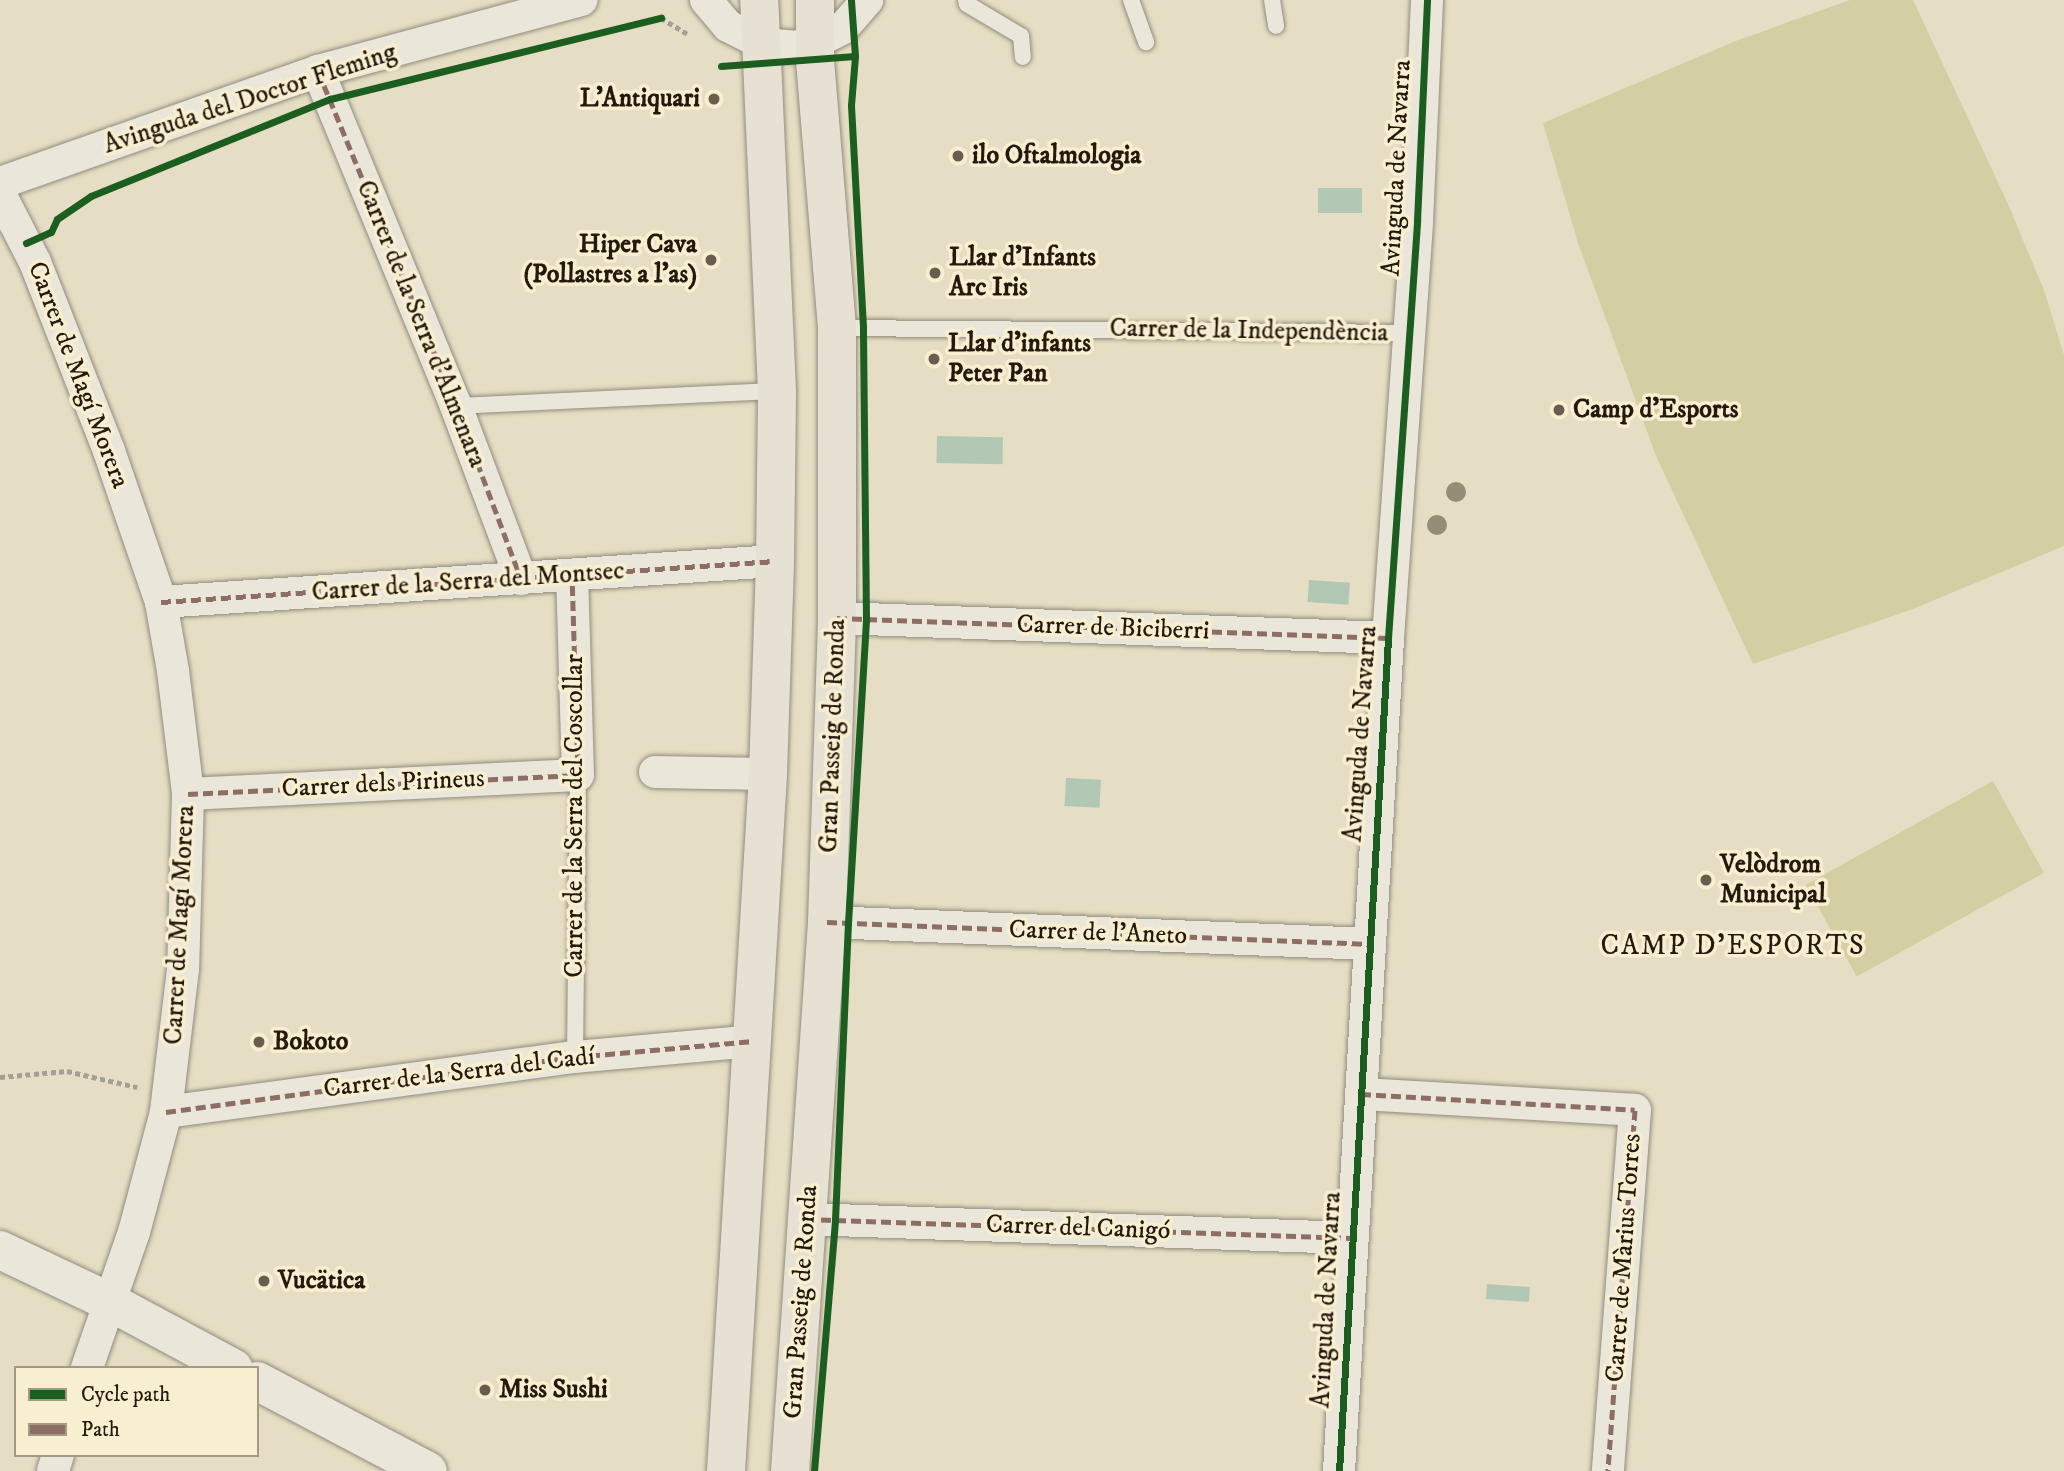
<!DOCTYPE html>
<meta charset="utf-8">
<style>
body{margin:0}
#map{position:relative;width:2064px;height:1471px;overflow:hidden;background:#e6dec4;font-family:"IM FELL DW Pica",serif}
div>[style]{position:absolute}
.green>*{inset:0;background:#d3cfa3;transform-origin:0 0}
.water>*{inset:0;background:#b2c8b5;transform-origin:0 0}
.path>*{height:4.5px;margin-top:-2.25px;transform-origin:0;background:repeating-linear-gradient(90deg,#a5a095 0 5px,transparent 0 8.5px)}
.roads{filter:drop-shadow(0 0 2px #928c7c) drop-shadow(0 0 2px #928c7c)}
.lane>*{height:16px;margin:-8px;padding:0 8px;transform-origin:8px;border-radius:8px;background:#eae6d9}
.street>*{height:32px;margin:-16px;padding:0 16px;transform-origin:16px;border-radius:16px;background:#eae6d9}
.secondary>*{height:38px;margin:-19px;padding:0 19px;transform-origin:19px;border-radius:19px;background:#eae6d9}
.primary>*{height:38px;margin:-19px;padding:0 19px;transform-origin:19px;border-radius:19px;background:#e6e1d3}
.quiet>*{height:5px;margin-top:-2.5px;transform-origin:0;background:repeating-linear-gradient(90deg,#8d6e63 0 10px,transparent 0 15px)}
.cycleway>*{height:7px;margin:-3.5px;padding:0 3.5px;transform-origin:3.5px;border-radius:3.5px;background:#1b5e20}
.trees>*{width:20px;height:20px;margin:-10px;border-radius:50%;background:#968e74}
.dots>*{width:19px;height:19px;translate:-50% -50%;box-sizing:border-box;border:4px solid #f8eed0;border-radius:50%}
span{translate:-50% -50%;white-space:nowrap;text-align:center;line-height:1.15;-webkit-text-stroke:7px #f8eed0;paint-order:stroke}
.street-label{font-size:26px;color:#25190d}
.poi-label{font-size:26px;color:#25190d;font-weight:700}
.right{translate:-100% -50%;text-align:right}
.left{translate:0 -50%;text-align:left}
.neighbourhood-label{font-size:28px;color:#25190d;letter-spacing:2px}
.legend{position:absolute;left:14px;top:1366px;width:245px;height:91px;box-sizing:border-box;background:#f8eed0;border:2px solid #a49982;margin:0;padding:9px 12px;list-style:none;font-size:21px;color:#25190d}
.legend li{display:flex;align-items:center;gap:14px;height:35px}
.legend b{width:35px;border:2px solid #a49982}
</style>
<div id="map">
<div class="green">
<div style="clip-path:polygon(1850px 0,1913px 0,2008px 204px,2044px 290px,2064px 355px,2064px 546px,1913px 609px,1753px 664px,1656px 456px,1578px 243px,1543px 123px,1733px 42px)"></div>
<div style="left:1993px;top:781px;width:105px;height:214px;rotate:61deg"></div>
</div>
<div class="water">
<div style="left:1318px;top:188px;width:44px;height:25px"></div>
<div style="left:937px;top:436px;width:66px;height:27px;rotate:1deg"></div>
<div style="left:1309px;top:580px;width:41px;height:22px;rotate:4deg"></div>
<div style="left:1066px;top:778px;width:35px;height:28px;rotate:3deg"></div>
<div style="left:1487px;top:1284px;width:43px;height:15px;rotate:4deg"></div>
</div>
<div class="path">
<div style="left:661px;top:18px;width:31px;rotate:31deg"></div>
<div style="left:0;top:1077px;width:67px;rotate:-5.1deg"></div>
<div style="left:67px;top:1071px;width:72px;rotate:12.9deg"></div>
</div>
<div class="roads">
<div class="lane">
<div style="left:966px;top:0;width:4px;rotate:76deg"></div>
<div style="left:967px;top:4px;width:63px;rotate:30.7deg"></div>
<div style="left:1021px;top:36px;width:21px;rotate:85deg"></div>
<div style="left:1131px;top:0;width:45px;rotate:70.3deg"></div>
<div style="left:1272px;top:0;width:26px;rotate:81deg"></div>
<div style="left:838px;top:328px;width:571px;rotate:0.5deg"></div>
<div style="left:456px;top:406px;width:321px;rotate:-2.7deg"></div>
<div style="left:575px;top:1057px;width:282px;rotate:-89.4deg"></div>
</div>
<div class="street">
<div style="left:706px;top:0;width:34px;rotate:50deg"></div>
<div style="left:728px;top:26px;width:39px;rotate:27deg"></div>
<div style="left:763px;top:44px;width:32px;rotate:5deg"></div>
<div style="left:795px;top:47px;width:19px;rotate:-12deg"></div>
<div style="left:814px;top:43px;width:33px;rotate:-27deg"></div>
<div style="left:843px;top:28px;width:37px;rotate:-49deg"></div>
<div style="left:318px;top:71px;width:362px;rotate:67.6deg"></div>
<div style="left:456px;top:406px;width:185px;rotate:69.4deg"></div>
<div style="left:0;top:183px;width:337px;rotate:-19.4deg"></div>
<div style="left:318px;top:71px;width:273px;rotate:-15.1deg"></div>
<div style="left:0;top:194px;width:76px;rotate:62.8deg"></div>
<div style="left:35px;top:262px;width:203px;rotate:68.6deg"></div>
<div style="left:109px;top:451px;width:160px;rotate:71deg"></div>
<div style="left:161px;top:602px;width:70px;rotate:80.1deg"></div>
<div style="left:173px;top:671px;width:124px;rotate:83deg"></div>
<div style="left:188px;top:794px;width:175px;rotate:91.6deg"></div>
<div style="left:183px;top:969px;width:144px;rotate:96.8deg"></div>
<div style="left:166px;top:1112px;width:124px;rotate:104.9deg"></div>
<div style="left:134px;top:1232px;width:144px;rotate:109.1deg"></div>
<div style="left:161px;top:602px;width:615px;rotate:-3.82deg"></div>
<div style="left:837px;top:618px;width:551px;rotate:2.08deg"></div>
<div style="left:655px;top:772px;width:113px;rotate:1deg"></div>
<div style="left:188px;top:794px;width:390px;rotate:-2.8deg"></div>
<div style="left:578px;top:775px;width:200px;rotate:-91.7deg"></div>
<div style="left:827px;top:922px;width:542px;rotate:2.32deg"></div>
<div style="left:1361px;top:1094px;width:274px;rotate:3.3deg"></div>
<div style="left:1635px;top:1110px;width:362px;rotate:94.3deg"></div>
<div style="left:166px;top:1112px;width:413px;rotate:-7.7deg"></div>
<div style="left:575px;top:1057px;width:179px;rotate:-5.1deg"></div>
<div style="left:806px;top:1219px;width:545px;rotate:2deg"></div>
<div style="left:53px;top:1471px;width:17px;rotate:-73deg"></div>
<div style="left:1339px;top:1471px;width:834px;rotate:-86.63deg"></div>
<div style="left:1388px;top:638px;width:418px;rotate:-86deg"></div>
<div style="left:1417px;top:221px;width:221px;rotate:-87.4deg"></div>
</div>
<div class="secondary">
<div style="left:0;top:1250px;width:122px;rotate:25.3deg"></div>
<div style="left:110px;top:1302px;width:140px;rotate:28.2deg"></div>
<div style="left:257px;top:1381px;width:193px;rotate:27.8deg"></div>
</div>
<div class="primary">
<div style="left:726px;top:1471px;width:698px;rotate:-86.55deg"></div>
<div style="left:768px;top:774px;width:213px;rotate:-88.1deg"></div>
<div style="left:775px;top:561px;width:170px;rotate:-89.3deg"></div>
<div style="left:777px;top:391px;width:391px;rotate:-92.6deg"></div>
<div style="left:790px;top:1471px;width:550px;rotate:-86.14deg"></div>
<div style="left:827px;top:922px;width:304px;rotate:-88.1deg"></div>
<div style="left:837px;top:618px;width:290px;rotate:-90deg"></div>
<div style="left:837px;top:328px;width:270px;rotate:-94.7deg"></div>
<div style="left:815px;top:59px;width:59px;rotate:-90deg"></div>
</div>
</div>
<div class="quiet">
<div style="left:318px;top:71px;width:362px;rotate:67.6deg"></div>
<div style="left:456px;top:406px;width:185px;rotate:69.4deg"></div>
<div style="left:161px;top:602px;width:615px;rotate:-3.82deg"></div>
<div style="left:837px;top:618px;width:551px;rotate:2.08deg"></div>
<div style="left:188px;top:794px;width:390px;rotate:-2.8deg"></div>
<div style="left:578px;top:775px;width:200px;rotate:-91.7deg"></div>
<div style="left:827px;top:922px;width:542px;rotate:2.32deg"></div>
<div style="left:1361px;top:1094px;width:274px;rotate:3.3deg"></div>
<div style="left:1635px;top:1110px;width:362px;rotate:94.3deg"></div>
<div style="left:166px;top:1112px;width:413px;rotate:-7.7deg"></div>
<div style="left:575px;top:1057px;width:179px;rotate:-5.1deg"></div>
<div style="left:806px;top:1219px;width:545px;rotate:2deg"></div>
</div>
<div class="cycleway">
<div style="left:721px;top:66px;width:134px;rotate:-4.3deg"></div>
<div style="left:26px;top:243px;width:27px;rotate:-24deg"></div>
<div style="left:51px;top:232px;width:14px;rotate:-65deg"></div>
<div style="left:57px;top:219px;width:41px;rotate:-34.1deg"></div>
<div style="left:91px;top:196px;width:258px;rotate:-22.1deg"></div>
<div style="left:330px;top:99px;width:341px;rotate:-13.8deg"></div>
<div style="left:814px;top:1471px;width:252px;rotate:-85.2deg"></div>
<div style="left:835px;top:1220px;width:297px;rotate:-87.5deg"></div>
<div style="left:848px;top:923px;width:304px;rotate:-86.6deg"></div>
<div style="left:866px;top:620px;width:293px;rotate:-90.6deg"></div>
<div style="left:863px;top:327px;width:222px;rotate:-93.1deg"></div>
<div style="left:851px;top:105px;width:49px;rotate:-85.3deg"></div>
<div style="left:855px;top:56px;width:56px;rotate:-94.1deg"></div>
<div style="left:1339px;top:1471px;width:834px;rotate:-86.63deg"></div>
<div style="left:1388px;top:638px;width:418px;rotate:-86deg"></div>
<div style="left:1417px;top:221px;width:221px;rotate:-87.4deg"></div>
</div>
<div class="trees">
<div style="left:1456px;top:492px"></div>
<div style="left:1437px;top:525px"></div>
</div>
<div class="dots">
<div style="left:714px;top:99px;background:#695e4d"></div>
<div style="left:958px;top:156px;background:#695e4d"></div>
<div style="left:711px;top:260px;background:#695e4d"></div>
<div style="left:935px;top:273px;background:#695e4d"></div>
<div style="left:934px;top:359px;background:#695e4d"></div>
<div style="left:1559px;top:410px;background:#695e4d"></div>
<div style="left:1706px;top:880px;background:#695e4d"></div>
<div style="left:259px;top:1042px;background:#695e4d"></div>
<div style="left:264px;top:1281px;background:#695e4d"></div>
<div style="left:485px;top:1390px;background:#695e4d"></div>
</div>
<div class="street-label">
<span style="left:250px;top:99px;rotate:-18deg">Avinguda del Doctor Fleming</span>
<span style="left:1397px;top:168px;rotate:-87deg">Avinguda de Navarra</span>
<span style="left:421px;top:324px;rotate:68deg">Carrer de la Serra d'Almenara</span>
<span style="left:1249px;top:331px;rotate:1deg">Carrer de la Independència</span>
<span style="left:78px;top:375px;rotate:69deg">Carrer de Magí Morera</span>
<span style="left:468px;top:582px;rotate:-4deg">Carrer de la Serra del Montsec</span>
<span style="left:1113px;top:628px;rotate:2deg">Carrer de Biciberri</span>
<span style="left:1361px;top:734px;rotate:-86deg">Avinguda de Navarra</span>
<span style="left:833px;top:736px;rotate:-88deg">Gran Passeig de Ronda</span>
<span style="left:383px;top:784px;rotate:-3deg">Carrer dels Pirineus</span>
<span style="left:575px;top:816px;rotate:-90deg">Carrer de la Serra del Coscollar</span>
<span style="left:180px;top:925px;rotate:-87deg">Carrer de Magí Morera</span>
<span style="left:1098px;top:933px;rotate:2deg">Carrer de l'Aneto</span>
<span style="left:459px;top:1073px;rotate:-7deg">Carrer de la Serra del Cadí</span>
<span style="left:1078px;top:1228px;rotate:2deg">Carrer del Canigó</span>
<span style="left:1624px;top:1258px;rotate:-86deg">Carrer de Màrius Torres</span>
<span style="left:1327px;top:1300px;rotate:-87deg">Avinguda de Navarra</span>
<span style="left:801px;top:1302px;rotate:-86deg">Gran Passeig de Ronda</span>
</div>
<div class="poi-label">
<span class="right" style="left:700px;top:99px">L'Antiquari</span>
<span class="left" style="left:972px;top:156px">ilo Oftalmologia</span>
<span class="right" style="left:697px;top:260px">Hiper Cava<br>(Pollastres a l'as)</span>
<span class="left" style="left:949px;top:273px">Llar d'Infants<br>Arc Iris</span>
<span class="left" style="left:948px;top:359px">Llar d'infants<br>Peter Pan</span>
<span class="left" style="left:1573px;top:410px">Camp d'Esports</span>
<span class="left" style="left:1720px;top:880px">Velòdrom<br>Municipal</span>
<span class="left" style="left:273px;top:1042px">Bokoto</span>
<span class="left" style="left:278px;top:1281px">Vucätica</span>
<span class="left" style="left:499px;top:1390px">Miss Sushi</span>
</div>
<div class="neighbourhood-label">
<span style="left:1733px;top:946px">CAMP D'ESPORTS</span>
</div>
<ul class="legend">
<li><b style="height:9px;background:#1b5e20"></b>Cycle path</li>
<li><b style="height:9px;background:#8d6e63"></b>Path</li>
</ul>
</div>
